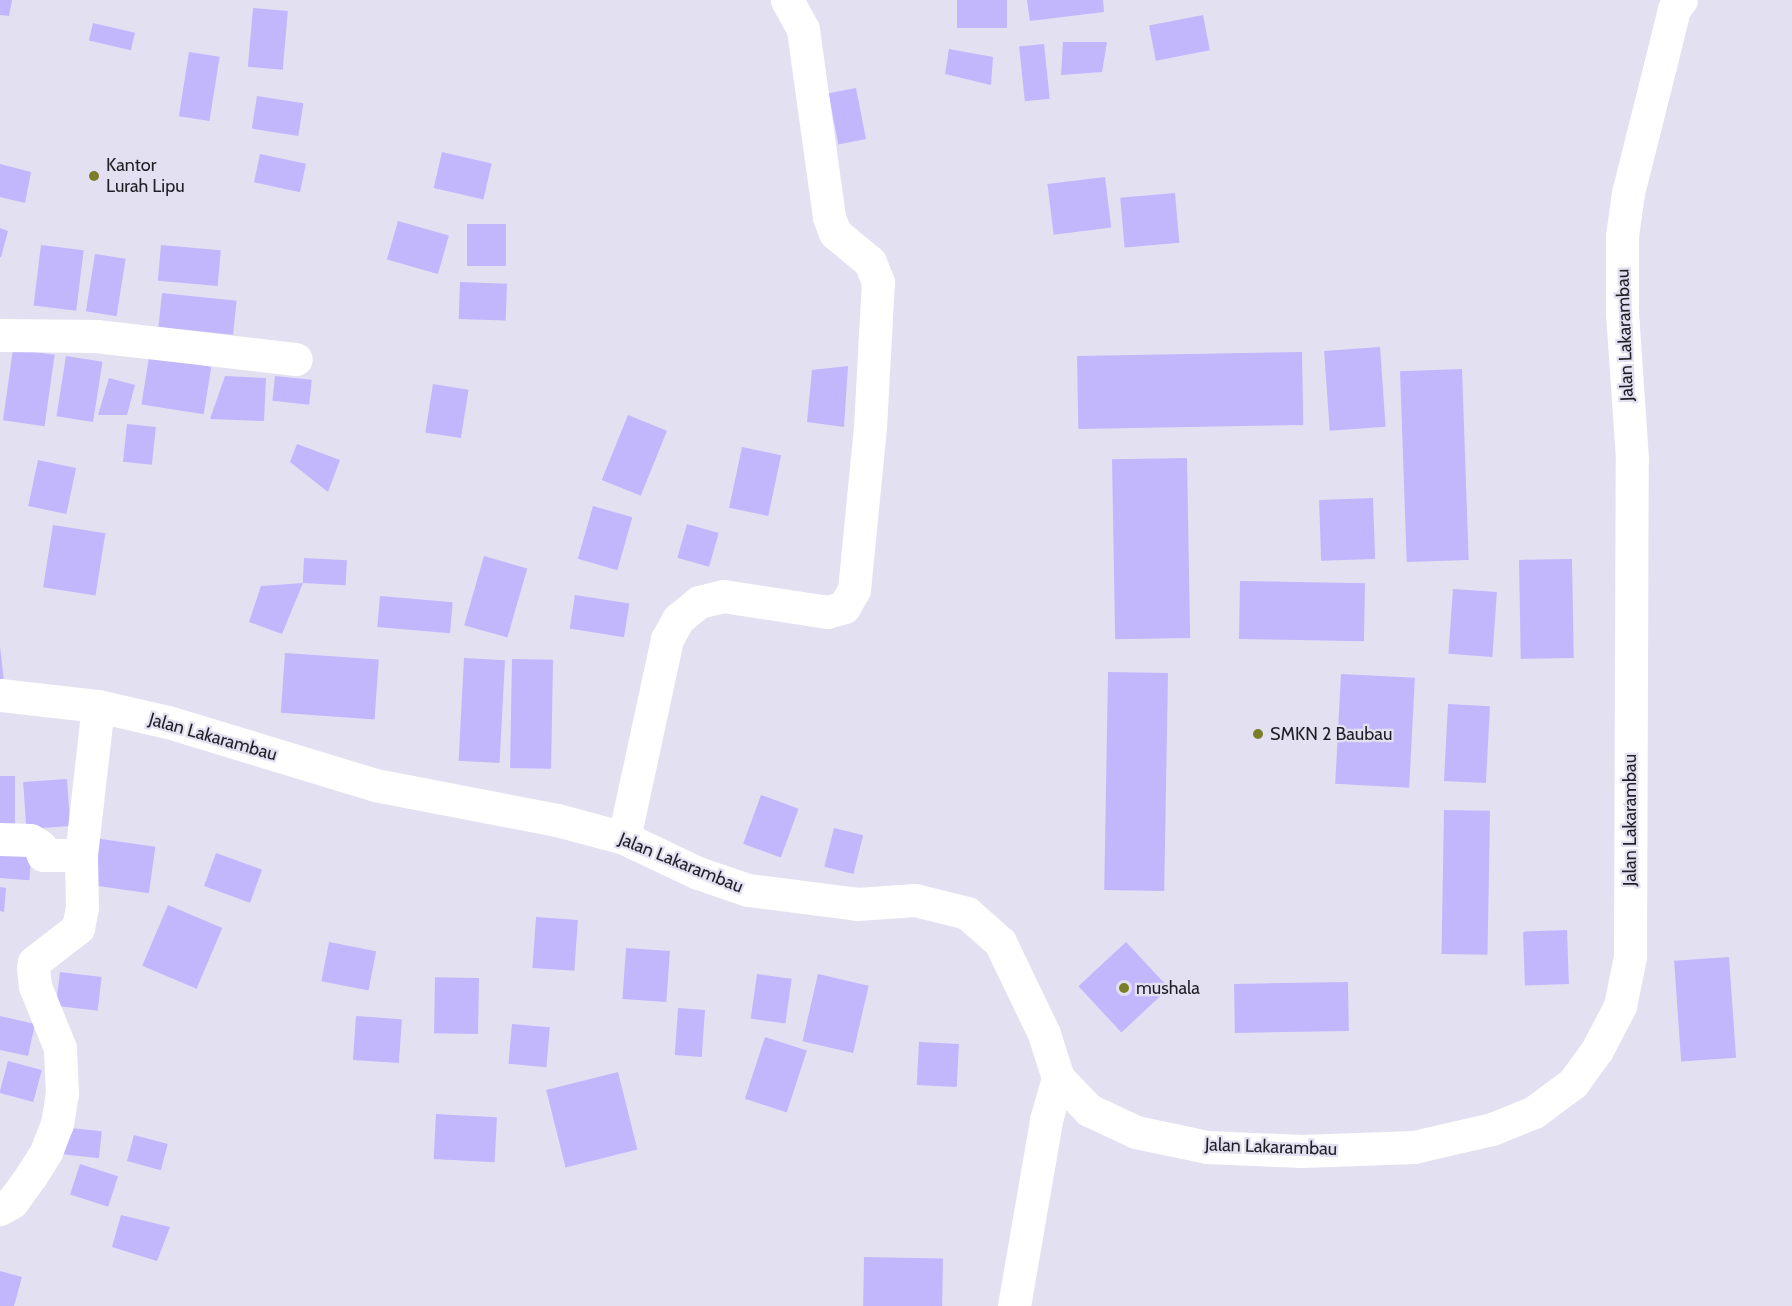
<!DOCTYPE html>
<style>
body{margin:0}
#map{position:relative;width:1792px;height:1306px;overflow:hidden;background:#e3e1f1;font-family:Cabin,sans-serif}
div>[style]{position:absolute}
.building>*{inset:0;background:#c2b6fd;transform-origin:0 0}
.minor>*{height:33px;margin:-16.5px;padding:0 16.5px;transform-origin:16.5px;border-radius:16.5px;background:#fff}
.dots>*{width:16px;height:16px;translate:-50% -50%;box-sizing:border-box;border:3px solid #e3e1f1;border-radius:50%}
span{translate:-50% -50%;white-space:nowrap;text-align:center;line-height:1.15;-webkit-text-stroke:4.5px #e3e1f1;paint-order:stroke}
.poi-label{font-size:18px;color:#201f25}
.left{translate:0 -50%;text-align:left}
.street-label{font-size:18px;color:#201f25}
</style>
<div id="map">
<div class="building">
<div style="clip-path:polygon(0 0,12px 0,9px 16px,0 15px)"></div>
<div style="left:957px;top:0;width:50px;height:28px"></div>
<div style="clip-path:polygon(1027px 0,1103px 0,1104px 12px,1030px 21px)"></div>
<div style="left:253px;top:8px;width:35px;height:59px;rotate:5deg"></div>
<div style="left:1203px;top:15px;width:36px;height:55px;rotate:79deg"></div>
<div style="left:93px;top:23px;width:43px;height:18px;rotate:13deg"></div>
<div style="clip-path:polygon(1063px 42px,1107px 42px,1102px 72px,1061px 75px)"></div>
<div style="left:1044px;top:44px;width:55px;height:25px;rotate:84deg"></div>
<div style="clip-path:polygon(949px 49px,993px 57px,991px 85px,945px 74px)"></div>
<div style="left:189px;top:52px;width:31px;height:65px;rotate:9deg"></div>
<div style="left:856px;top:88px;width:52px;height:28px;rotate:79deg"></div>
<div style="left:257px;top:96px;width:47px;height:33px;rotate:9deg"></div>
<div style="left:442px;top:152px;width:51px;height:37px;rotate:13deg"></div>
<div style="left:260px;top:154px;width:47px;height:29px;rotate:12deg"></div>
<div style="clip-path:polygon(0 164px,31px 172px,25px 203px,0 197px)"></div>
<div style="left:1105px;top:177px;width:51px;height:58px;rotate:83deg"></div>
<div style="left:1175px;top:193px;width:50px;height:55px;rotate:85deg"></div>
<div style="left:398px;top:221px;width:53px;height:40px;rotate:16deg"></div>
<div style="left:506px;top:224px;width:42px;height:39px;rotate:90deg"></div>
<div style="clip-path:polygon(0 228px,8px 231px,1px 257px,0 257px)"></div>
<div style="left:41px;top:245px;width:43px;height:61px;rotate:7deg"></div>
<div style="left:161px;top:245px;width:60px;height:36px;rotate:5deg"></div>
<div style="left:95px;top:254px;width:31px;height:58px;rotate:9deg"></div>
<div style="left:460px;top:282px;width:47px;height:37px;rotate:2deg"></div>
<div style="left:162px;top:293px;width:75px;height:34px;rotate:6deg"></div>
<div style="left:1380px;top:347px;width:80px;height:56px;rotate:86deg"></div>
<div style="left:13px;top:349px;width:42px;height:72px;rotate:8deg"></div>
<div style="left:1302px;top:352px;width:73px;height:225px;rotate:89deg"></div>
<div style="left:66px;top:356px;width:37px;height:61px;rotate:9deg"></div>
<div style="left:149px;top:357px;width:63px;height:48px;rotate:9deg"></div>
<div style="clip-path:polygon(848px 366px,844px 427px,807px 422px,812px 370px)"></div>
<div style="left:1462px;top:369px;width:191px;height:62px;rotate:88deg"></div>
<div style="clip-path:polygon(225px 376px,266px 378px,264px 421px,210px 419px)"></div>
<div style="left:275px;top:376px;width:37px;height:25px;rotate:6deg"></div>
<div style="clip-path:polygon(109px 378px,135px 385px,127px 415px,98px 415px)"></div>
<div style="left:433px;top:384px;width:36px;height:49px;rotate:9deg"></div>
<div style="left:628px;top:415px;width:42px;height:70px;rotate:22deg"></div>
<div style="left:127px;top:424px;width:29px;height:38px;rotate:6deg"></div>
<div style="clip-path:polygon(297px 444px,340px 460px,328px 492px,290px 462px)"></div>
<div style="left:742px;top:447px;width:40px;height:62px;rotate:12deg"></div>
<div style="left:1187px;top:458px;width:180px;height:75px;rotate:89deg"></div>
<div style="left:38px;top:460px;width:39px;height:47px;rotate:12deg"></div>
<div style="left:1373px;top:498px;width:61px;height:54px;rotate:88deg"></div>
<div style="left:593px;top:506px;width:41px;height:55px;rotate:16deg"></div>
<div style="left:687px;top:524px;width:33px;height:35px;rotate:16deg"></div>
<div style="left:53px;top:525px;width:53px;height:63px;rotate:9deg"></div>
<div style="left:484px;top:556px;width:45px;height:72px;rotate:16deg"></div>
<div style="left:304px;top:558px;width:43px;height:25px;rotate:3deg"></div>
<div style="left:1572px;top:559px;width:99px;height:53px;rotate:89deg"></div>
<div style="left:1240px;top:581px;width:125px;height:58px;rotate:1deg"></div>
<div style="clip-path:polygon(303px 583px,282px 634px,249px 622px,261px 586px)"></div>
<div style="left:1453px;top:589px;width:44px;height:65px;rotate:4deg"></div>
<div style="left:575px;top:595px;width:55px;height:34px;rotate:9deg"></div>
<div style="left:380px;top:596px;width:73px;height:31px;rotate:5deg"></div>
<div style="clip-path:polygon(0 646px,4px 682px,0 682px)"></div>
<div style="left:285px;top:653px;width:94px;height:60px;rotate:4deg"></div>
<div style="left:464px;top:658px;width:41px;height:103px;rotate:3deg"></div>
<div style="left:512px;top:659px;width:41px;height:109px;rotate:1deg"></div>
<div style="left:1108px;top:672px;width:60px;height:218px;rotate:1deg"></div>
<div style="left:1341px;top:674px;width:74px;height:110px;rotate:3deg"></div>
<div style="left:1448px;top:704px;width:42px;height:77px;rotate:3deg"></div>
<div style="left:0;top:776px;width:15px;height:57px"></div>
<div style="left:67px;top:779px;width:47px;height:44px;rotate:86deg"></div>
<div style="left:761px;top:795px;width:40px;height:52px;rotate:20deg"></div>
<div style="left:1444px;top:810px;width:46px;height:144px;rotate:1deg"></div>
<div style="left:834px;top:828px;width:30px;height:40px;rotate:14deg"></div>
<div style="left:94px;top:838px;width:62px;height:47px;rotate:8deg"></div>
<div style="left:0;top:842px;width:32px;height:36px;rotate:4deg"></div>
<div style="left:216px;top:853px;width:49px;height:35px;rotate:20deg"></div>
<div style="clip-path:polygon(0 887px,6px 888px,4px 912px,0 911px)"></div>
<div style="left:168px;top:905px;width:59px;height:66px;rotate:23deg"></div>
<div style="left:536px;top:917px;width:42px;height:51px;rotate:4deg"></div>
<div style="left:1567px;top:930px;width:54px;height:44px;rotate:88deg"></div>
<div style="left:329px;top:942px;width:48px;height:40px;rotate:11deg"></div>
<div style="left:1126px;top:942px;width:63px;height:65px;rotate:47deg"></div>
<div style="left:626px;top:948px;width:44px;height:51px;rotate:4deg"></div>
<div style="left:1729px;top:957px;width:101px;height:55px;rotate:86deg"></div>
<div style="left:60px;top:972px;width:42px;height:34px;rotate:7deg"></div>
<div style="left:757px;top:974px;width:35px;height:45px;rotate:8deg"></div>
<div style="left:818px;top:974px;width:52px;height:69px;rotate:13deg"></div>
<div style="left:479px;top:978px;width:56px;height:44px;rotate:91deg"></div>
<div style="left:1348px;top:982px;width:49px;height:114px;rotate:89deg"></div>
<div style="left:705px;top:1010px;width:47px;height:27px;rotate:94deg"></div>
<div style="clip-path:polygon(0 1016px,35px 1024px,28px 1056px,0 1050px)"></div>
<div style="left:356px;top:1016px;width:46px;height:44px;rotate:4deg"></div>
<div style="left:512px;top:1024px;width:38px;height:40px;rotate:5deg"></div>
<div style="left:765px;top:1037px;width:44px;height:65px;rotate:18deg"></div>
<div style="left:919px;top:1042px;width:40px;height:43px;rotate:3deg"></div>
<div style="left:8px;top:1061px;width:35px;height:33px;rotate:15deg"></div>
<div style="left:618px;top:1072px;width:80px;height:74px;rotate:76deg"></div>
<div style="left:436px;top:1114px;width:61px;height:45px;rotate:3deg"></div>
<div style="left:61px;top:1127px;width:41px;height:27px;rotate:6deg"></div>
<div style="left:134px;top:1135px;width:35px;height:27px;rotate:15deg"></div>
<div style="left:80px;top:1164px;width:40px;height:32px;rotate:18deg"></div>
<div style="clip-path:polygon(121px 1215px,170px 1227px,157px 1261px,112px 1247px)"></div>
<div style="left:864px;top:1257px;width:79px;height:49px;rotate:1deg"></div>
<div style="clip-path:polygon(0 1271px,22px 1277px,14px 1306px,0 1306px)"></div>
</div>
<div class="minor">
<div style="left:0;top:335px;width:96px;rotate:0.6deg"></div>
<div style="left:96px;top:336px;width:201px;rotate:6.6deg"></div>
<div style="left:0;top:695px;width:99px;rotate:6.4deg"></div>
<div style="left:98px;top:706px;width:72px;rotate:12.9deg"></div>
<div style="left:168px;top:722px;width:216px;rotate:16.9deg"></div>
<div style="left:375px;top:785px;width:185px;rotate:10.9deg"></div>
<div style="left:557px;top:820px;width:69px;rotate:15deg"></div>
<div style="left:624px;top:838px;width:82px;rotate:25.3deg"></div>
<div style="left:698px;top:873px;width:53px;rotate:18.8deg"></div>
<div style="left:748px;top:890px;width:110px;rotate:7.3deg"></div>
<div style="left:857px;top:904px;width:58px;rotate:-3.9deg"></div>
<div style="left:915px;top:900px;width:54px;rotate:14deg"></div>
<div style="left:967px;top:913px;width:44px;rotate:41.3deg"></div>
<div style="left:1000px;top:942px;width:102px;rotate:64.4deg"></div>
<div style="left:1044px;top:1034px;width:46px;rotate:72.3deg"></div>
<div style="left:1058px;top:1078px;width:45px;rotate:45.9deg"></div>
<div style="left:1089px;top:1110px;width:52px;rotate:25.1deg"></div>
<div style="left:1136px;top:1132px;width:73px;rotate:11.9deg"></div>
<div style="left:1207px;top:1147px;width:95px;rotate:2.4deg"></div>
<div style="left:1302px;top:1151px;width:112px;rotate:-2deg"></div>
<div style="left:1414px;top:1147px;width:80px;rotate:-13deg"></div>
<div style="left:1492px;top:1129px;width:45px;rotate:-22deg"></div>
<div style="left:1534px;top:1112px;width:49px;rotate:-36.6deg"></div>
<div style="left:1573px;top:1083px;width:41px;rotate:-54deg"></div>
<div style="left:1597px;top:1050px;width:50px;rotate:-62.4deg"></div>
<div style="left:1620px;top:1006px;width:50px;rotate:-78.5deg"></div>
<div style="left:1630px;top:957px;width:498px;rotate:-89.8deg"></div>
<div style="left:1632px;top:459px;width:145px;rotate:-93.9deg"></div>
<div style="left:1622px;top:314px;width:78px;rotate:-90deg"></div>
<div style="left:1622px;top:236px;width:43px;rotate:-82.1deg"></div>
<div style="left:1628px;top:193px;width:131px;rotate:-75.9deg"></div>
<div style="left:1660px;top:66px;width:59px;rotate:-76.2deg"></div>
<div style="left:1674px;top:9px;width:11px;rotate:-52deg"></div>
<div style="left:624px;top:838px;width:204px;rotate:-77.8deg"></div>
<div style="left:667px;top:639px;width:23px;rotate:-61deg"></div>
<div style="left:678px;top:619px;width:27px;rotate:-39deg"></div>
<div style="left:699px;top:602px;width:25px;rotate:-14deg"></div>
<div style="left:723px;top:596px;width:105px;rotate:8.7deg"></div>
<div style="left:827px;top:612px;width:18px;rotate:-16deg"></div>
<div style="left:844px;top:607px;width:20px;rotate:-60deg"></div>
<div style="left:854px;top:590px;width:163px;rotate:-84.4deg"></div>
<div style="left:870px;top:428px;width:146px;rotate:-86.9deg"></div>
<div style="left:878px;top:282px;width:22px;rotate:-112deg"></div>
<div style="left:870px;top:262px;width:45px;rotate:-140.4deg"></div>
<div style="left:835px;top:233px;width:17px;rotate:-111deg"></div>
<div style="left:829px;top:217px;width:190px;rotate:-97.9deg"></div>
<div style="left:803px;top:29px;width:33px;rotate:-119deg"></div>
<div style="left:0;top:839px;width:30px;rotate:2deg"></div>
<div style="left:30px;top:840px;width:12px;rotate:31deg"></div>
<div style="left:40px;top:846px;width:9px;rotate:72deg"></div>
<div style="left:43px;top:855px;width:38px"></div>
<div style="left:0;top:1209px;width:14px;rotate:-30deg"></div>
<div style="left:12px;top:1202px;width:32px;rotate:-54deg"></div>
<div style="left:31px;top:1176px;width:28px;rotate:-58deg"></div>
<div style="left:46px;top:1152px;width:30px;rotate:-69deg"></div>
<div style="left:57px;top:1124px;width:30px;rotate:-81deg"></div>
<div style="left:62px;top:1094px;width:46px;rotate:-92.5deg"></div>
<div style="left:60px;top:1048px;width:67px;rotate:-112deg"></div>
<div style="left:35px;top:986px;width:18px;rotate:-96deg"></div>
<div style="left:33px;top:968px;width:6px;rotate:-81deg"></div>
<div style="left:34px;top:962px;width:56px;rotate:-37.7deg"></div>
<div style="left:78px;top:928px;width:20px;rotate:-79deg"></div>
<div style="left:82px;top:908px;width:53px;rotate:-91.1deg"></div>
<div style="left:81px;top:855px;width:150px;rotate:-83.5deg"></div>
<div style="left:1014px;top:1306px;width:189px;rotate:-80.2deg"></div>
<div style="left:1046px;top:1120px;width:44px;rotate:-74.1deg"></div>
</div>
<div class="dots">
<div style="left:94px;top:176px;background:#7a7e28"></div>
<div style="left:1258px;top:734px;background:#7a7e28"></div>
<div style="left:1124px;top:988px;background:#7a7e28"></div>
</div>
<div class="poi-label">
<span class="left" style="left:106px;top:176px">Kantor<br>Lurah Lipu</span>
<span class="left" style="left:1270px;top:734px">SMKN 2 Baubau</span>
<span class="left" style="left:1136px;top:988px">mushala</span>
</div>
<div class="street-label">
<span style="left:1625px;top:335px;rotate:-92deg">Jalan Lakarambau</span>
<span style="left:213px;top:737px;rotate:16deg">Jalan Lakarambau</span>
<span style="left:1630px;top:820px;rotate:-90deg">Jalan Lakarambau</span>
<span style="left:681px;top:863px;rotate:22deg">Jalan Lakarambau</span>
<span style="left:1271px;top:1147px;rotate:2deg">Jalan Lakarambau</span>
</div>
</div>
